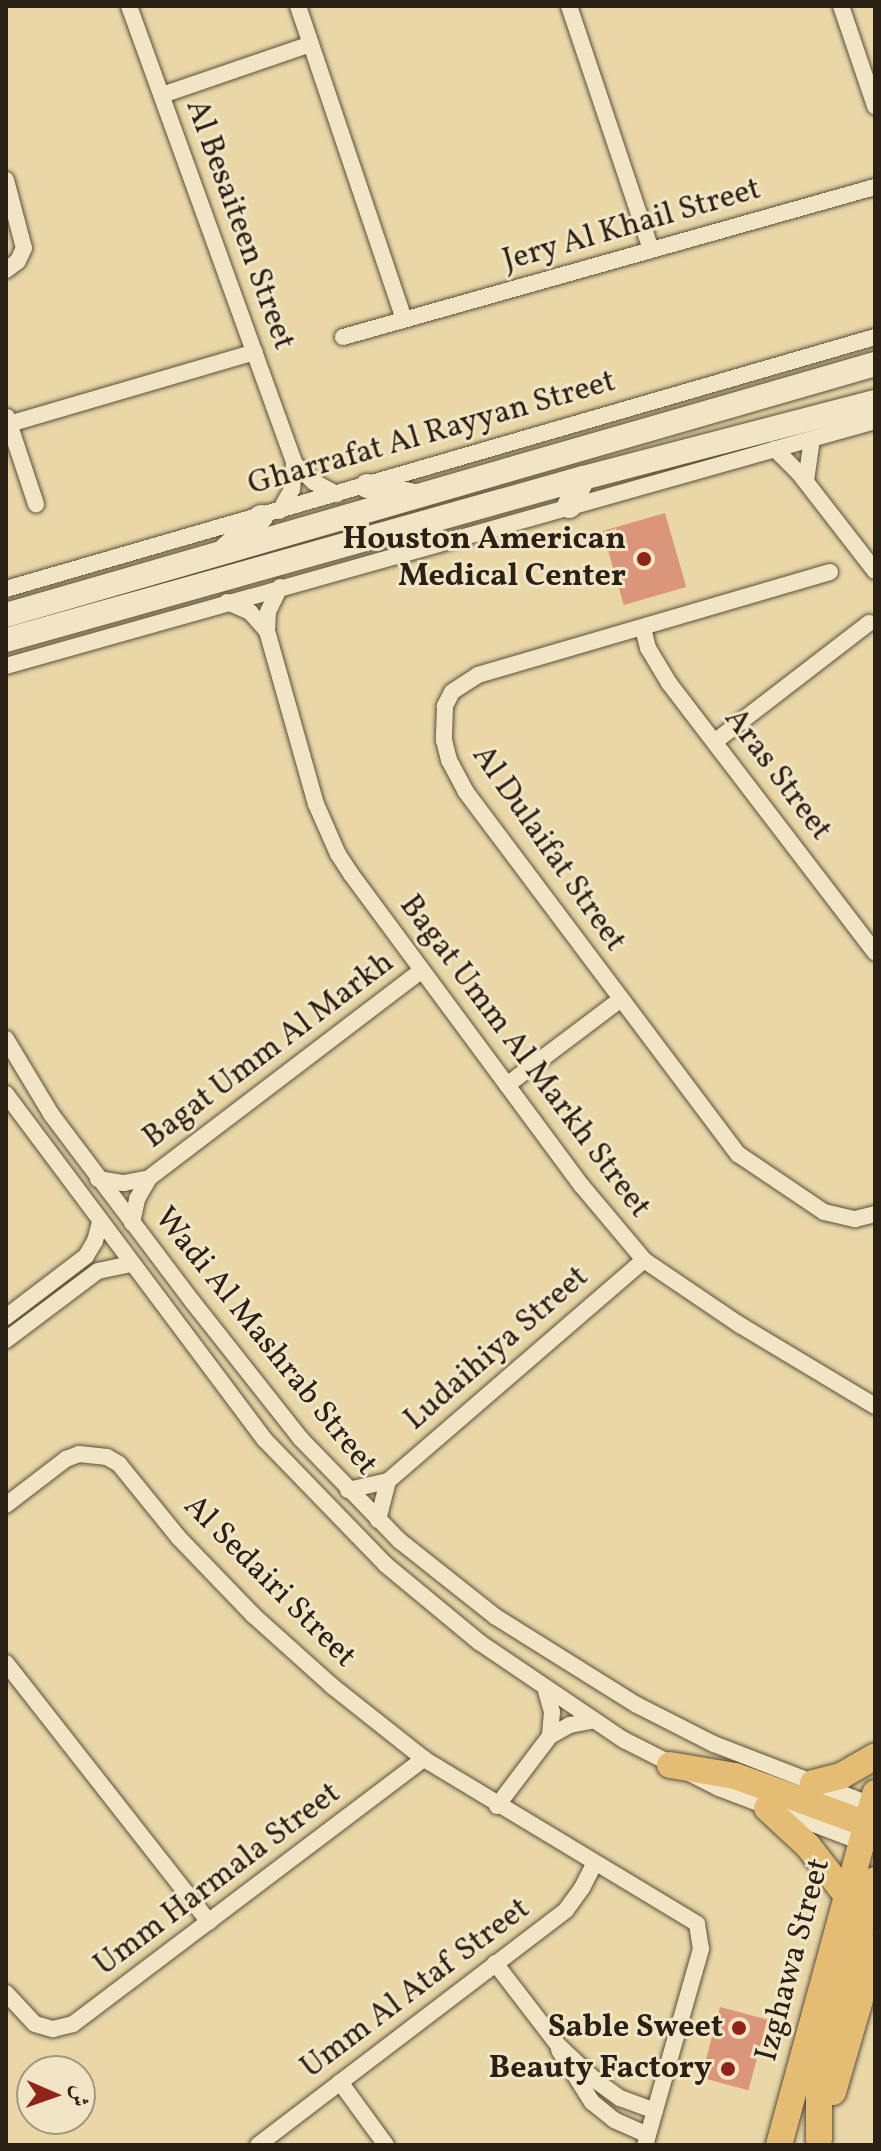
<!DOCTYPE html>
<meta charset="utf-8">
<style>
body{margin:0}
#map{position:relative;width:881px;height:2151px;overflow:hidden;background:#e9d7a8;font-family:Vollkorn,Amiri,serif}
div>[style]{position:absolute}
.building>*{inset:0;background:#db957a;transform-origin:0 0}
.roads{filter:drop-shadow(0 0 2px #5a4e39) drop-shadow(0 0 2px #5a4e39)}
.minor>*{height:16px;margin:-8px;padding:0 8px;transform-origin:8px;border-radius:8px;background:#f1e5c6}
.secondary>*{height:24px;margin:-12px;padding:0 12px;transform-origin:12px;border-radius:12px;background:#f1e5c6}
.primary>*{height:26px;margin:-13px;padding:0 13px;transform-origin:13px;border-radius:13px;background:#e4bc74}
.dots>*{width:22px;height:22px;translate:-50% -50%;box-sizing:border-box;border:4px solid #f1e5c6;border-radius:50%}
span{translate:-50% -50%;white-space:nowrap;text-align:center;line-height:1.15;-webkit-text-stroke:6px #f1e5c6;paint-order:stroke}
.street-label{font-size:32px;color:#2b2014}
.poi-label{font-size:32px;color:#2b2014;font-weight:700}
.right{translate:-100% -50%;text-align:right}
.frame{position:absolute;inset:0;border:8px solid #2b2014;pointer-events:none}
.north{position:absolute;left:16px;top:2055px;width:80px;height:80px;box-sizing:border-box;background:#f1e5c6;border:2px solid #a2967f;border-radius:50%;rotate:92deg;font-size:22px;font-weight:700;line-height:32px;text-align:center;color:#2b2014}
.north::after{content:'';display:block;margin:auto;width:28px;height:36px;background:#8f2418;clip-path:polygon(50% 0,100% 100%,50% 72%,0 100%)}
</style>
<div id="map">
<div class="building">
<div style="left:665px;top:513px;width:77px;height:65px;rotate:74deg"></div>
<div style="left:720px;top:2007px;width:49px;height:73px;rotate:15deg"></div>
</div>
<div class="roads">
<div class="minor">
<div style="left:129px;top:6px;width:486px;rotate:70.1deg"></div>
<div style="left:294px;top:463px;width:26px;rotate:94deg"></div>
<div style="left:292px;top:489px;width:25px;rotate:119deg"></div>
<div style="left:298px;top:6px;width:330px;rotate:71.3deg"></div>
<div style="left:569px;top:6px;width:256px;rotate:71.4deg"></div>
<div style="left:841px;top:6px;width:106px;rotate:71.2deg"></div>
<div style="left:162px;top:95px;width:157px;rotate:-18.9deg"></div>
<div style="left:6px;top:180px;width:70px;rotate:75.2deg"></div>
<div style="left:24px;top:248px;width:14px;rotate:115deg"></div>
<div style="left:18px;top:261px;width:15px;rotate:143deg"></div>
<div style="left:343px;top:337px;width:553px;rotate:-15.75deg"></div>
<div style="left:7px;top:417px;width:92px;rotate:71.6deg"></div>
<div style="left:9px;top:424px;width:256px;rotate:-16.3deg"></div>
<div style="left:775px;top:449px;width:34px;rotate:45deg"></div>
<div style="left:799px;top:473px;width:124px;rotate:52.2deg"></div>
<div style="left:294px;top:463px;width:28px;rotate:44deg"></div>
<div style="left:314px;top:482px;width:26px;rotate:28deg"></div>
<div style="left:806px;top:481px;width:42px;rotate:-81.9deg"></div>
<div style="left:830px;top:572px;width:367px;rotate:163.7deg"></div>
<div style="left:478px;top:675px;width:31px;rotate:147deg"></div>
<div style="left:452px;top:692px;width:16px;rotate:117deg"></div>
<div style="left:445px;top:706px;width:34px;rotate:92deg"></div>
<div style="left:444px;top:740px;width:21px;rotate:76deg"></div>
<div style="left:449px;top:760px;width:36px;rotate:62deg"></div>
<div style="left:466px;top:792px;width:453px;rotate:53.1deg"></div>
<div style="left:738px;top:1154px;width:104px;rotate:34deg"></div>
<div style="left:824px;top:1212px;width:32px;rotate:13deg"></div>
<div style="left:855px;top:1219px;width:21px;rotate:-14deg"></div>
<div style="left:280px;top:587px;width:28px;rotate:116deg"></div>
<div style="left:268px;top:612px;width:19px;rotate:93deg"></div>
<div style="left:267px;top:631px;width:180px;rotate:74.2deg"></div>
<div style="left:316px;top:804px;width:55px;rotate:66.3deg"></div>
<div style="left:338px;top:854px;width:24px;rotate:57deg"></div>
<div style="left:351px;top:874px;width:388px;rotate:53.5deg"></div>
<div style="left:582px;top:1186px;width:97px;rotate:50deg"></div>
<div style="left:644px;top:1260px;width:116px;rotate:34.1deg"></div>
<div style="left:740px;top:1325px;width:157px;rotate:31deg"></div>
<div style="left:6px;top:589px;width:905px;rotate:-16.17deg"></div>
<div style="left:227px;top:602px;width:25px;rotate:23deg"></div>
<div style="left:250px;top:612px;width:25px;rotate:48deg"></div>
<div style="left:643px;top:628px;width:21px;rotate:76deg"></div>
<div style="left:648px;top:648px;width:41px;rotate:59deg"></div>
<div style="left:669px;top:683px;width:339px;rotate:52.6deg"></div>
<div style="left:6px;top:666px;width:903px;rotate:-15.74deg"></div>
<div style="left:717px;top:740px;width:192px;rotate:-37.6deg"></div>
<div style="left:6px;top:1039px;width:87px;rotate:59deg"></div>
<div style="left:51px;top:1114px;width:234px;rotate:53deg"></div>
<div style="left:192px;top:1301px;width:176px;rotate:51.7deg"></div>
<div style="left:301px;top:1439px;width:142px;rotate:45.9deg"></div>
<div style="left:400px;top:1541px;width:122px;rotate:38.4deg"></div>
<div style="left:496px;top:1617px;width:166px;rotate:32deg"></div>
<div style="left:637px;top:1705px;width:86px;rotate:26.9deg"></div>
<div style="left:714px;top:1744px;width:168px;rotate:21.2deg"></div>
<div style="left:507px;top:1085px;width:141px;rotate:-37deg"></div>
<div style="left:6px;top:1094px;width:432px;rotate:53.2deg"></div>
<div style="left:265px;top:1440px;width:174px;rotate:45.9deg"></div>
<div style="left:386px;top:1565px;width:121px;rotate:39.6deg"></div>
<div style="left:479px;top:1642px;width:175px;rotate:34.1deg"></div>
<div style="left:624px;top:1740px;width:106px;rotate:26.8deg"></div>
<div style="left:719px;top:1788px;width:152px;rotate:20.8deg"></div>
<div style="left:98px;top:1179px;width:26px;rotate:9deg"></div>
<div style="left:124px;top:1183px;width:25px;rotate:-11deg"></div>
<div style="left:132px;top:1223px;width:25px;rotate:-78deg"></div>
<div style="left:137px;top:1199px;width:24px;rotate:-60deg"></div>
<div style="left:149px;top:1178px;width:343px;rotate:-37.3deg"></div>
<div style="left:6px;top:1317px;width:101px;rotate:-37.3deg"></div>
<div style="left:86px;top:1256px;width:17px;rotate:-59deg"></div>
<div style="left:95px;top:1241px;width:20px;rotate:-75deg"></div>
<div style="left:6px;top:1340px;width:115px;rotate:-36.9deg"></div>
<div style="left:98px;top:1271px;width:34px;rotate:-12deg"></div>
<div style="left:348px;top:1490px;width:41px;rotate:-12.7deg"></div>
<div style="left:388px;top:1481px;width:338px;rotate:-40.8deg"></div>
<div style="left:6px;top:1505px;width:76px;rotate:-37.5deg"></div>
<div style="left:66px;top:1459px;width:14px;rotate:-21deg"></div>
<div style="left:79px;top:1454px;width:28px;rotate:6deg"></div>
<div style="left:107px;top:1457px;width:14px;rotate:30deg"></div>
<div style="left:119px;top:1464px;width:95px;rotate:51deg"></div>
<div style="left:179px;top:1538px;width:107px;rotate:46.1deg"></div>
<div style="left:253px;top:1615px;width:106px;rotate:41.9deg"></div>
<div style="left:332px;top:1686px;width:117px;rotate:38.4deg"></div>
<div style="left:424px;top:1759px;width:319px;rotate:31.1deg"></div>
<div style="left:697px;top:1924px;width:25px;rotate:81deg"></div>
<div style="left:701px;top:1949px;width:204px;rotate:105.9deg"></div>
<div style="left:378px;top:1520px;width:40px;rotate:-75.6deg"></div>
<div style="left:6px;top:1663px;width:329px;rotate:51.9deg"></div>
<div style="left:546px;top:1691px;width:22px;rotate:74deg"></div>
<div style="left:552px;top:1712px;width:24px;rotate:95deg"></div>
<div style="left:497px;top:1806px;width:88px;rotate:-52.9deg"></div>
<div style="left:550px;top:1736px;width:23px;rotate:-29deg"></div>
<div style="left:570px;top:1725px;width:21px;rotate:-11deg"></div>
<div style="left:495px;top:1963px;width:103px;rotate:52.5deg"></div>
<div style="left:558px;top:2045px;width:51px;rotate:43.4deg"></div>
<div style="left:595px;top:2080px;width:31px;rotate:36deg"></div>
<div style="left:620px;top:2098px;width:37px;rotate:20deg"></div>
<div style="left:6px;top:1993px;width:42px;rotate:46.9deg"></div>
<div style="left:35px;top:2024px;width:19px;rotate:16deg"></div>
<div style="left:53px;top:2029px;width:21px;rotate:-14deg"></div>
<div style="left:73px;top:2024px;width:440px;rotate:-37.1deg"></div>
<div style="left:559px;top:2050px;width:62px;rotate:57.6deg"></div>
<div style="left:592px;top:2102px;width:28px;rotate:39deg"></div>
<div style="left:614px;top:2120px;width:37px;rotate:24deg"></div>
<div style="left:340px;top:2082px;width:78px;rotate:53.9deg"></div>
<div style="left:258px;top:2145px;width:387px;rotate:-37.3deg"></div>
<div style="left:566px;top:1910px;width:27px;rotate:-54deg"></div>
<div style="left:582px;top:1888px;width:27px;rotate:-63deg"></div>
</div>
<div class="secondary">
<div style="left:367px;top:486px;width:44px;rotate:11.8deg"></div>
<div style="left:569px;top:506px;width:31px;rotate:-63deg"></div>
<div style="left:227px;top:548px;width:46px;rotate:-42.4deg"></div>
<div style="left:6px;top:615px;width:905px;rotate:-16.11deg"></div>
<div style="left:6px;top:640px;width:599px;rotate:-15.68deg"></div>
<div style="left:583px;top:478px;width:302px;rotate:-14.6deg"></div>
</div>
<div class="primary">
<div style="left:670px;top:1765px;width:66px;rotate:9.6deg"></div>
<div style="left:735px;top:1776px;width:149px;rotate:20deg"></div>
<div style="left:813px;top:1783px;width:29px;rotate:-14deg"></div>
<div style="left:841px;top:1776px;width:39px;rotate:-30deg"></div>
<div style="left:767px;top:1808px;width:56px;rotate:42.8deg"></div>
<div style="left:808px;top:1846px;width:65px;rotate:51.9deg"></div>
<div style="left:833px;top:2092px;width:150px;rotate:-73.7deg"></div>
<div style="left:819px;top:2139px;width:45px;rotate:-90deg"></div>
<div style="left:819px;top:2094px;width:45px;rotate:-81deg"></div>
<div style="left:826px;top:2050px;width:177px;rotate:-73.9deg"></div>
<div style="left:779px;top:2145px;width:365px;rotate:-74.7deg"></div>
</div>
</div>
<div class="dots">
<div style="left:644px;top:559px;background:#8f2418"></div>
<div style="left:739px;top:2028px;background:#8f2418"></div>
<div style="left:728px;top:2069px;background:#8f2418"></div>
</div>
<div class="street-label">
<span style="left:239px;top:225px;rotate:70deg">Al Besaiteen Street</span>
<span style="left:632px;top:226px;rotate:-16deg">Jery Al Khail Street</span>
<span style="left:432px;top:434px;rotate:-16deg">Gharrafat Al Rayyan Street</span>
<span style="left:777px;top:775px;rotate:53deg">Aras Street</span>
<span style="left:548px;top:849px;rotate:55deg">Al Dulaifat Street</span>
<span style="left:269px;top:1051px;rotate:-37deg">Bagat Umm Al Markh</span>
<span style="left:524px;top:1057px;rotate:53deg">Bagat Umm Al Markh Street</span>
<span style="left:265px;top:1342px;rotate:51deg">Wadi Al Mashrab Street</span>
<span style="left:497px;top:1349px;rotate:-41deg">Ludaihiya Street</span>
<span style="left:269px;top:1582px;rotate:45deg">Al Sedairi Street</span>
<span style="left:218px;top:1880px;rotate:-37deg">Umm Harmala Street</span>
<span style="left:794px;top:1960px;rotate:-75deg">Izghawa Street</span>
<span style="left:416px;top:1989px;rotate:-37deg">Umm Al Ataf Street</span>
</div>
<div class="poi-label">
<span class="right" style="left:626px;top:559px">Houston American<br>Medical Center</span>
<span class="right" style="left:723px;top:2028px">Sable Sweet</span>
<span class="right" style="left:712px;top:2069px">Beauty Factory</span>
</div>
<div class="frame"></div>
<div class="north">ش</div>
</div>
